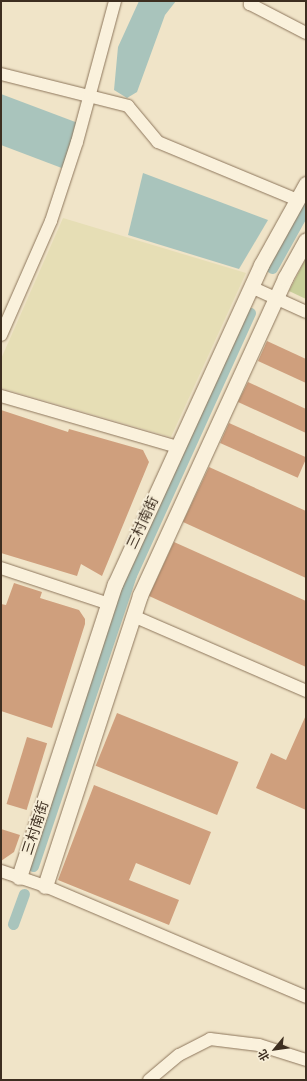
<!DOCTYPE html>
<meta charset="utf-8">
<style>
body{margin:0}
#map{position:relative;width:307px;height:1081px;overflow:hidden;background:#f0e4c8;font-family:Bitter,"Noto Sans SC",serif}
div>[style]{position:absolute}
.farmland>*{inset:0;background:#e6deb5}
.green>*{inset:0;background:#c9cf9b}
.water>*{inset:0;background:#a9c4bc}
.canal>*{height:11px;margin:-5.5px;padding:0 5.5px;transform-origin:5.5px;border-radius:5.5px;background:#a9c4bc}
.building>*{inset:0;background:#cf9f7d;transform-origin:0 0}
.roads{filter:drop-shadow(0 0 1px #8d765c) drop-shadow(0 0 1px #8d765c)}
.minor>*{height:12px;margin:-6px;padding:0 6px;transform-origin:6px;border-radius:6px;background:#faf1dc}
.tertiary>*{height:15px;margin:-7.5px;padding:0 7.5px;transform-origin:7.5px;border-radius:7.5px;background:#faf1dc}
span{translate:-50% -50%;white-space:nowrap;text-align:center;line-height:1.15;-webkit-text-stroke:4px #f7eed8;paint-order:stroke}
.street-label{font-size:14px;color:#3d2e20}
.frame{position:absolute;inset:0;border:2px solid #3d2e20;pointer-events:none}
.north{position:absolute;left:255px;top:1029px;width:40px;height:40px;-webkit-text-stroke:3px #f7eed8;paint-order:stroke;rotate:241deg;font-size:11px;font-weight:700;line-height:16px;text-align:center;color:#3d2e20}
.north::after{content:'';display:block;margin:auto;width:14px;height:18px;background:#3d2e20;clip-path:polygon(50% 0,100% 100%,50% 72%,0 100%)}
</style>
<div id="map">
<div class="farmland">
<div style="clip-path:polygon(63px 218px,246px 273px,171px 437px,1px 388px,1px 359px)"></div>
</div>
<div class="green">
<div style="clip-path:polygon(306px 258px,306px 299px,289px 291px)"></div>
</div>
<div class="water">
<div style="clip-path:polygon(139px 1px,176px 1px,165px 15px,137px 92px,127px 98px,114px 90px,118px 47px)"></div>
<div style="clip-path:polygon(1px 94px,78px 123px,67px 170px,1px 145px)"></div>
<div style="clip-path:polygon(143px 173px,268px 220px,239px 269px,128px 235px)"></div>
</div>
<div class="canal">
<div style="left:272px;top:268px;width:70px;rotate:-60.9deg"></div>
<div style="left:33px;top:866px;width:307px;rotate:-71.4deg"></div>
<div style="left:131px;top:575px;width:288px;rotate:-65.6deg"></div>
<div style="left:13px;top:924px;width:32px;rotate:-70deg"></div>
</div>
<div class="building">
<div style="clip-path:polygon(267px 341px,306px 359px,306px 383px,258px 361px)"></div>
<div style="clip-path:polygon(248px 382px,306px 409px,306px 433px,238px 402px)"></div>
<div style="clip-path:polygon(1px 410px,68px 432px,69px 429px,143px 450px,149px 462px,102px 576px,81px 564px,77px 576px,1px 553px)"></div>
<div style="left:229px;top:423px;width:85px;height:22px;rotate:24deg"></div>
<div style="clip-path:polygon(209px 467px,306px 511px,306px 578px,183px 522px)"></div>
<div style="clip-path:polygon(174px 542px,306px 601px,306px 667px,149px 596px)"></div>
<div style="clip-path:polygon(14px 583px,42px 592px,40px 598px,79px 610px,85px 619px,85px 624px,52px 728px,1px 711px,1px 604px,6px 605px)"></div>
<div style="left:117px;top:713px;width:131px;height:57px;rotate:22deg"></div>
<div style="clip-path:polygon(306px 715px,306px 810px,256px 788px,271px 753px,286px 760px)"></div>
<div style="left:27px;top:737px;width:21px;height:70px;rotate:17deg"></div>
<div style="clip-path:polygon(94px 785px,211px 832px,190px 885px,136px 863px,129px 880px,179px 900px,169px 925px,58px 880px)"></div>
<div style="clip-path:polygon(1px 829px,20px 835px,14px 852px,1px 861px)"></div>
</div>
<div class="roads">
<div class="minor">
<div style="left:252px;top:1px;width:4px;rotate:124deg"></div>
<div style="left:250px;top:4px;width:63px;rotate:27.4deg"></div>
<div style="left:1px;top:74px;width:131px;rotate:14.1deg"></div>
<div style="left:128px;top:106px;width:47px;rotate:50.2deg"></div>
<div style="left:158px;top:142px;width:151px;rotate:22.6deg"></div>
<div style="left:251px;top:287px;width:60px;rotate:24.4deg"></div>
<div style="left:1px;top:335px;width:124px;rotate:-66.3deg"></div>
<div style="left:51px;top:221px;width:83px;rotate:-71.8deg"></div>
<div style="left:77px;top:142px;width:146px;rotate:-74.9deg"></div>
<div style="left:1px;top:396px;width:184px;rotate:16.1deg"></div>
<div style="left:1px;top:568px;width:114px;rotate:18.4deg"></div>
<div style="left:133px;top:616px;width:189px;rotate:23.4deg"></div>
<div style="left:1px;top:871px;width:46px;rotate:18.8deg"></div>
<div style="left:45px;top:886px;width:284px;rotate:23deg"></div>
<div style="left:149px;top:1080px;width:39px;rotate:-40deg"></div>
<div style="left:179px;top:1055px;width:35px;rotate:-27deg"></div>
<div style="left:210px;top:1039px;width:49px;rotate:7deg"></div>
<div style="left:259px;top:1045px;width:49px;rotate:17.7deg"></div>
</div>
<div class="tertiary">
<div style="left:19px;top:877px;width:308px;rotate:-71.9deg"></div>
<div style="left:115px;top:584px;width:351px;rotate:-65.4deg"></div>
<div style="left:261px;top:265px;width:93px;rotate:-60.9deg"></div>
<div style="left:45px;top:886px;width:306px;rotate:-71.9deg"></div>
<div style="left:140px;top:595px;width:349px;rotate:-65.4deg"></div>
<div style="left:285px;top:278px;width:43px;rotate:-61.1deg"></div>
</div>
</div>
<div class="street-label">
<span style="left:143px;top:523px;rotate:-65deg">三村南街</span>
<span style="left:36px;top:828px;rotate:-72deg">三村南街</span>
</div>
<div class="frame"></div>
<div class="north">北</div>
</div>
